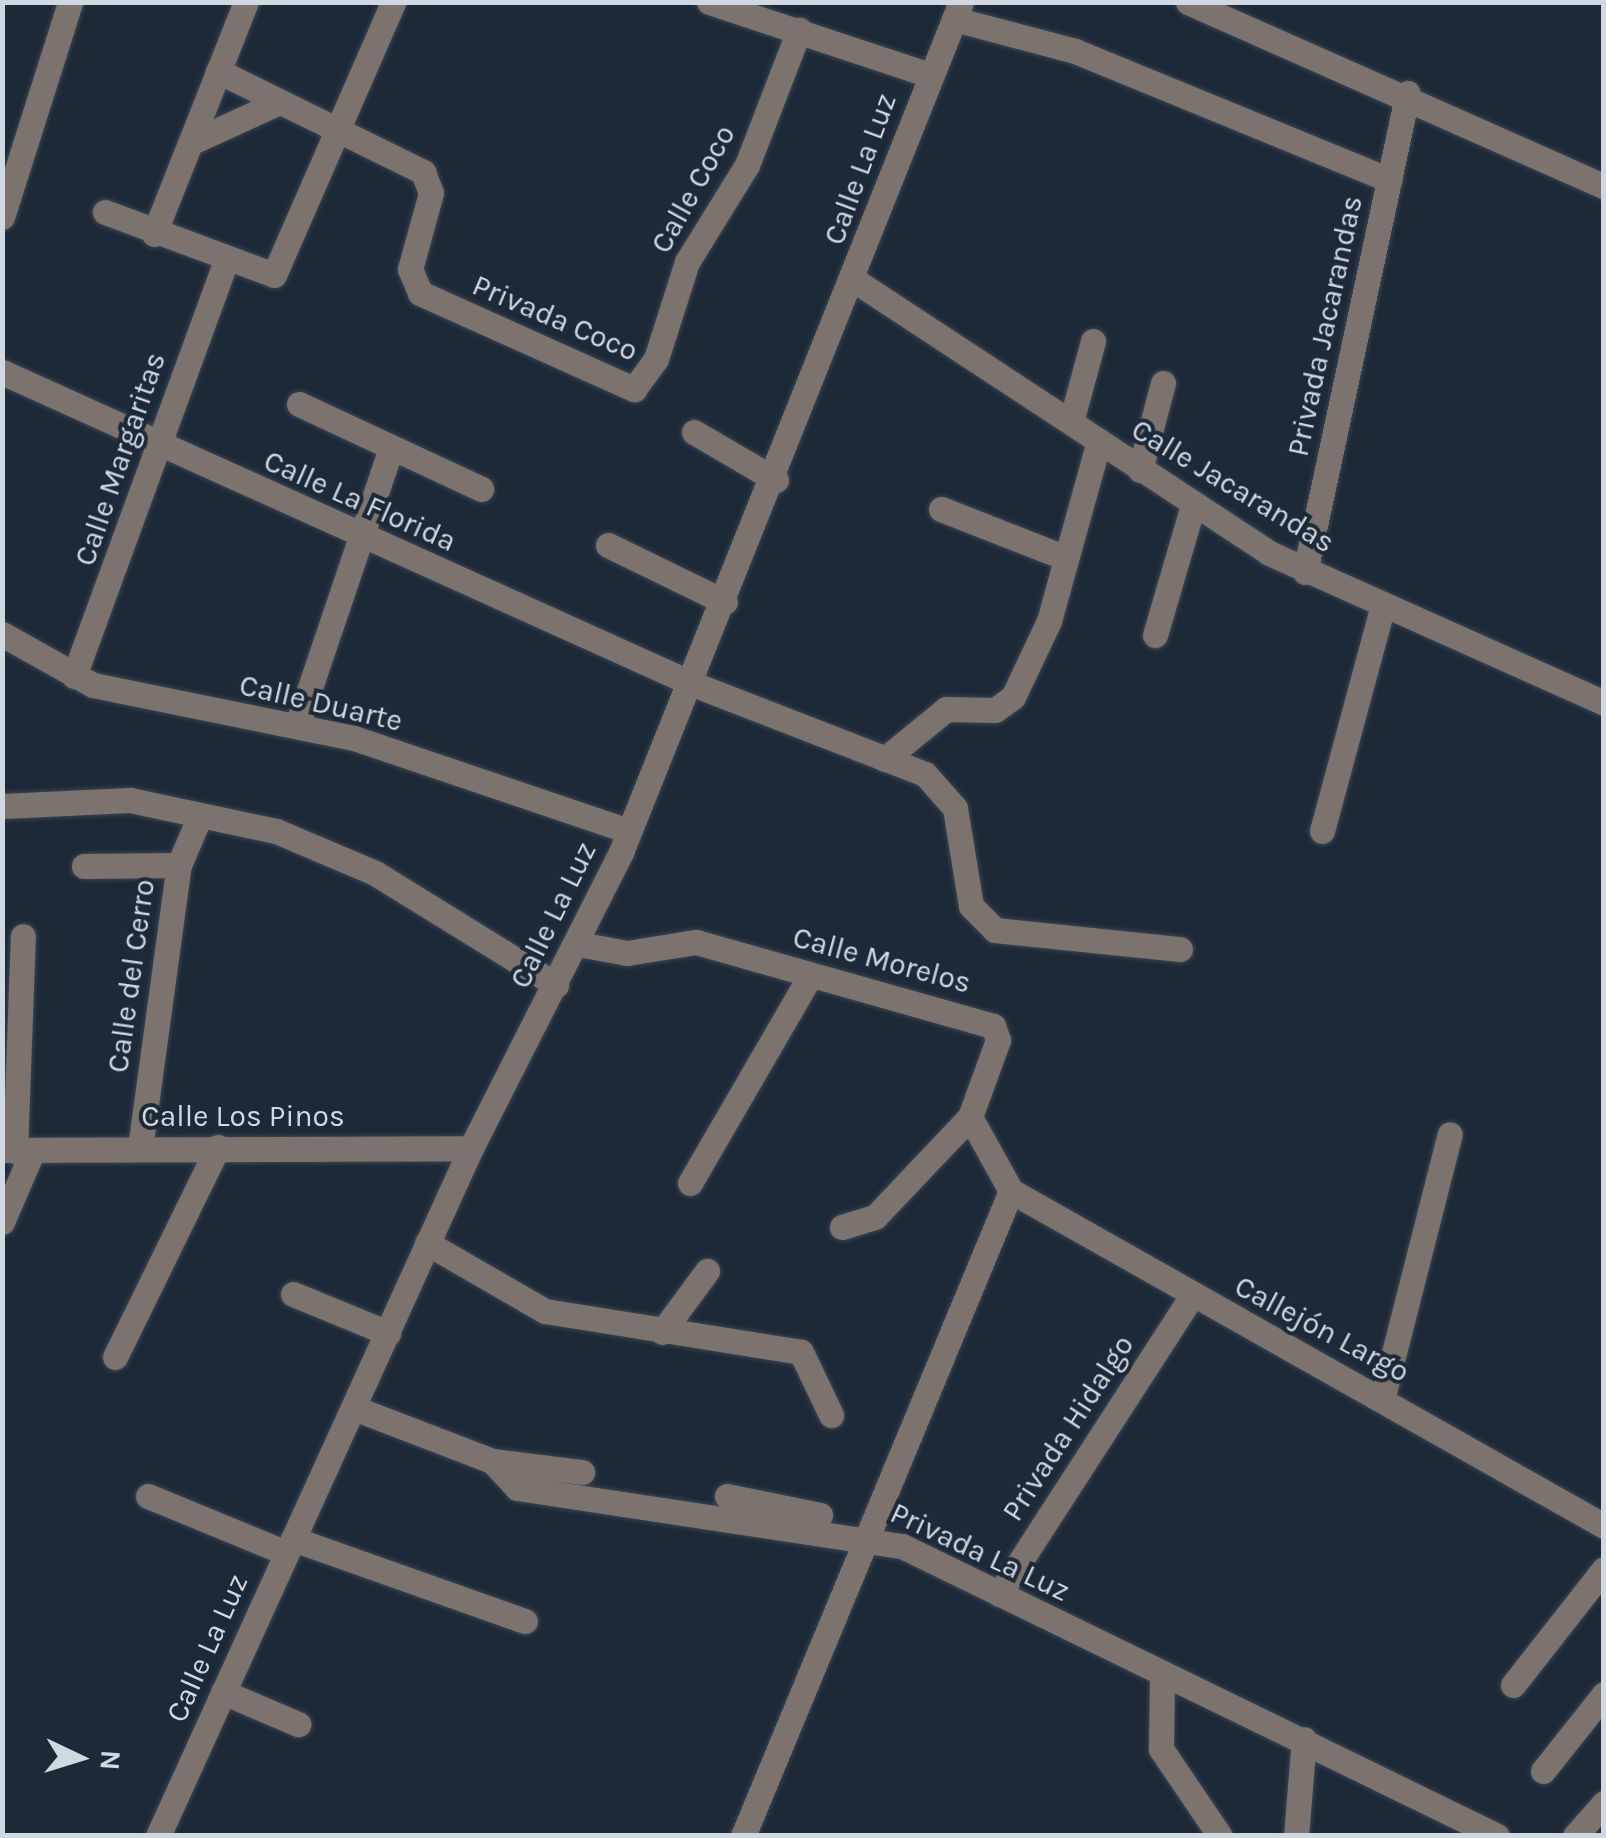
<!DOCTYPE html>
<meta charset="utf-8">
<style>
body{margin:0}
#map{position:relative;width:1606px;height:1838px;overflow:hidden;background:#1e2938;font-family:Karla,sans-serif}
div>[style]{position:absolute}
.roads{filter:drop-shadow(0 0 2px #3a4553) drop-shadow(0 0 2px #3a4553)}
.minor>*{height:25px;margin:-12.5px;padding:0 12.5px;transform-origin:12.5px;border-radius:12.5px;background:#7d736e}
span{translate:-50% -50%;white-space:nowrap;text-align:center;line-height:1.15;-webkit-text-stroke:8px #1e2938;paint-order:stroke}
.street-label{font-size:30px;color:#d0d8e2}
.frame{position:absolute;inset:0;border:5px solid #d0d8e2;pointer-events:none}
.north{position:absolute;left:30px;top:1708px;width:100px;height:100px;-webkit-text-stroke:8px #1e2938;paint-order:stroke;rotate:94deg;font-size:28px;font-weight:700;line-height:40px;text-align:center;color:#d0d8e2}
.north::after{content:'';display:block;margin:auto;width:35px;height:45px;background:#d0d8e2;clip-path:polygon(50% 0,100% 100%,50% 72%,0 100%)}
</style>
<div id="map">
<div class="roads">
<div class="minor">
<div style="left:709px;top:2px;width:233px;rotate:18.3deg"></div>
<div style="left:1188px;top:2px;width:455px;rotate:23.9deg"></div>
<div style="left:954px;top:19px;width:125px;rotate:14.8deg"></div>
<div style="left:1075px;top:51px;width:340px;rotate:22.3deg"></div>
<div style="left:218px;top:71px;width:229px;rotate:26.2deg"></div>
<div style="left:423px;top:172px;width:22px;rotate:69deg"></div>
<div style="left:431px;top:193px;width:79px;rotate:105.4deg"></div>
<div style="left:410px;top:269px;width:26px;rotate:67deg"></div>
<div style="left:420px;top:293px;width:235px;rotate:24.2deg"></div>
<div style="left:634px;top:389px;width:37px;rotate:-54deg"></div>
<div style="left:656px;top:359px;width:102px;rotate:-72.3deg"></div>
<div style="left:687px;top:262px;width:114px;rotate:-58.3deg"></div>
<div style="left:747px;top:165px;width:145px;rotate:-68.9deg"></div>
<div style="left:190px;top:143px;width:98px;rotate:-24.7deg"></div>
<div style="left:105px;top:212px;width:180px;rotate:20.4deg"></div>
<div style="left:274px;top:275px;width:298px;rotate:-66.4deg"></div>
<div style="left:2px;top:217px;width:225px;rotate:-72.4deg"></div>
<div style="left:154px;top:234px;width:250px;rotate:-68.4deg"></div>
<div style="left:854px;top:280px;width:497px;rotate:33.3deg"></div>
<div style="left:1269px;top:553px;width:367px;rotate:24.1deg"></div>
<div style="left:2px;top:372px;width:758px;rotate:24.3deg"></div>
<div style="left:693px;top:684px;width:249px;rotate:21.2deg"></div>
<div style="left:925px;top:774px;width:45px;rotate:48.6deg"></div>
<div style="left:955px;top:808px;width:99px;rotate:80.7deg"></div>
<div style="left:971px;top:906px;width:34px;rotate:45deg"></div>
<div style="left:995px;top:930px;width:186px;rotate:5.9deg"></div>
<div style="left:299px;top:404px;width:201px;rotate:25deg"></div>
<div style="left:1071px;top:422px;width:84px;rotate:-74.8deg"></div>
<div style="left:694px;top:432px;width:95px;rotate:30.3deg"></div>
<div style="left:1140px;top:470px;width:90px;rotate:-75.2deg"></div>
<div style="left:941px;top:509px;width:134px;rotate:21.4deg"></div>
<div style="left:608px;top:545px;width:130px;rotate:26deg"></div>
<div style="left:1305px;top:572px;width:490px;rotate:-77.9deg"></div>
<div style="left:2px;top:634px;width:104px;rotate:29.3deg"></div>
<div style="left:93px;top:685px;width:266px;rotate:11.5deg"></div>
<div style="left:354px;top:738px;width:290px;rotate:18.7deg"></div>
<div style="left:1155px;top:635px;width:135px;rotate:-73.7deg"></div>
<div style="left:74px;top:676px;width:440px;rotate:-69.9deg"></div>
<div style="left:297px;top:726px;width:293px;rotate:-71.3deg"></div>
<div style="left:885px;top:759px;width:79px;rotate:-39.3deg"></div>
<div style="left:946px;top:709px;width:49px;rotate:1.2deg"></div>
<div style="left:995px;top:710px;width:22px;rotate:-36deg"></div>
<div style="left:1013px;top:697px;width:84px;rotate:-64.7deg"></div>
<div style="left:1049px;top:621px;width:187px;rotate:-74.5deg"></div>
<div style="left:2px;top:806px;width:128px;rotate:-2.7deg"></div>
<div style="left:130px;top:800px;width:149px;rotate:12deg"></div>
<div style="left:276px;top:831px;width:108px;rotate:23deg"></div>
<div style="left:375px;top:873px;width:213px;rotate:31.7deg"></div>
<div style="left:1322px;top:831px;width:234px;rotate:-74.9deg"></div>
<div style="left:84px;top:866px;width:95px;rotate:-0.6deg"></div>
<div style="left:578px;top:944px;width:50px;rotate:10.4deg"></div>
<div style="left:627px;top:953px;width:70px;rotate:-9.1deg"></div>
<div style="left:696px;top:942px;width:309px;rotate:15.8deg"></div>
<div style="left:993px;top:1026px;width:15px;rotate:70deg"></div>
<div style="left:998px;top:1040px;width:82px;rotate:110deg"></div>
<div style="left:970px;top:1117px;width:85px;rotate:61deg"></div>
<div style="left:140px;top:1148px;width:286px;rotate:-82.2deg"></div>
<div style="left:179px;top:865px;width:51px;rotate:-66.9deg"></div>
<div style="left:2px;top:1150px;width:469px;rotate:-0.2deg"></div>
<div style="left:15px;top:1151px;width:215px;rotate:-87.9deg"></div>
<div style="left:690px;top:1183px;width:239px;rotate:-59.9deg"></div>
<div style="left:1011px;top:1191px;width:681px;rotate:29.46deg"></div>
<div style="left:2px;top:1222px;width:78px;rotate:-66.7deg"></div>
<div style="left:842px;top:1227px;width:34px;rotate:-17deg"></div>
<div style="left:875px;top:1217px;width:138px;rotate:-46.5deg"></div>
<div style="left:427px;top:1243px;width:136px;rotate:30deg"></div>
<div style="left:545px;top:1311px;width:259px;rotate:9.1deg"></div>
<div style="left:801px;top:1352px;width:70px;rotate:64.5deg"></div>
<div style="left:293px;top:1294px;width:103px;rotate:22.3deg"></div>
<div style="left:662px;top:1332px;width:76px;rotate:-53.6deg"></div>
<div style="left:115px;top:1357px;width:234px;rotate:-63.9deg"></div>
<div style="left:1383px;top:1396px;width:270px;rotate:-75.7deg"></div>
<div style="left:354px;top:1408px;width:148px;rotate:21deg"></div>
<div style="left:492px;top:1461px;width:37px;rotate:47deg"></div>
<div style="left:517px;top:1488px;width:389px;rotate:8.6deg"></div>
<div style="left:902px;top:1546px;width:662px;rotate:25.98deg"></div>
<div style="left:492px;top:1461px;width:91px;rotate:7deg"></div>
<div style="left:148px;top:1496px;width:149px;rotate:22.4deg"></div>
<div style="left:727px;top:1496px;width:95px;rotate:11.5deg"></div>
<div style="left:293px;top:1539px;width:246px;rotate:19.5deg"></div>
<div style="left:999px;top:1594px;width:354px;rotate:-57.1deg"></div>
<div style="left:1162px;top:1677px;width:72px;rotate:90.8deg"></div>
<div style="left:1161px;top:1749px;width:105px;rotate:55.9deg"></div>
<div style="left:1513px;top:1685px;width:147px;rotate:-51.9deg"></div>
<div style="left:223px;top:1692px;width:82px;rotate:23.1deg"></div>
<div style="left:1543px;top:1771px;width:98px;rotate:-51.6deg"></div>
<div style="left:158px;top:1836px;width:756px;rotate:-65.54deg"></div>
<div style="left:471px;top:1148px;width:332px;rotate:-63.1deg"></div>
<div style="left:621px;top:852px;width:915px;rotate:-68.2deg"></div>
<div style="left:743px;top:1836px;width:698px;rotate:-67.44deg"></div>
<div style="left:1296px;top:1836px;width:97px;rotate:-85.3deg"></div>
<div style="left:1575px;top:1836px;width:44px;rotate:-48.7deg"></div>
</div>
</div>
<div class="street-label">
<span style="left:860px;top:169px;rotate:-70deg">Calle La Luz</span>
<span style="left:693px;top:189px;rotate:-61deg">Calle Coco</span>
<span style="left:555px;top:318px;rotate:23deg">Privada Coco</span>
<span style="left:1325px;top:326px;rotate:-78deg">Privada Jacarandas</span>
<span style="left:120px;top:459px;rotate:-71deg">Calle Margaritas</span>
<span style="left:1233px;top:486px;rotate:31deg">Calle Jacarandas</span>
<span style="left:360px;top:501px;rotate:24deg">Calle La Florida</span>
<span style="left:321px;top:703px;rotate:13deg">Calle Duarte</span>
<span style="left:553px;top:915px;rotate:-64deg">Calle La Luz</span>
<span style="left:882px;top:960px;rotate:15deg">Calle Morelos</span>
<span style="left:131px;top:976px;rotate:-82deg">Calle del Cerro</span>
<span style="left:243px;top:1116px">Calle Los Pinos</span>
<span style="left:1322px;top:1329px;rotate:28deg">Callejón Largo</span>
<span style="left:1068px;top:1428px;rotate:-57deg">Privada Hidalgo</span>
<span style="left:980px;top:1552px;rotate:25deg">Privada La Luz</span>
<span style="left:207px;top:1648px;rotate:-66deg">Calle La Luz</span>
</div>
<div class="frame"></div>
<div class="north">N</div>
</div>
